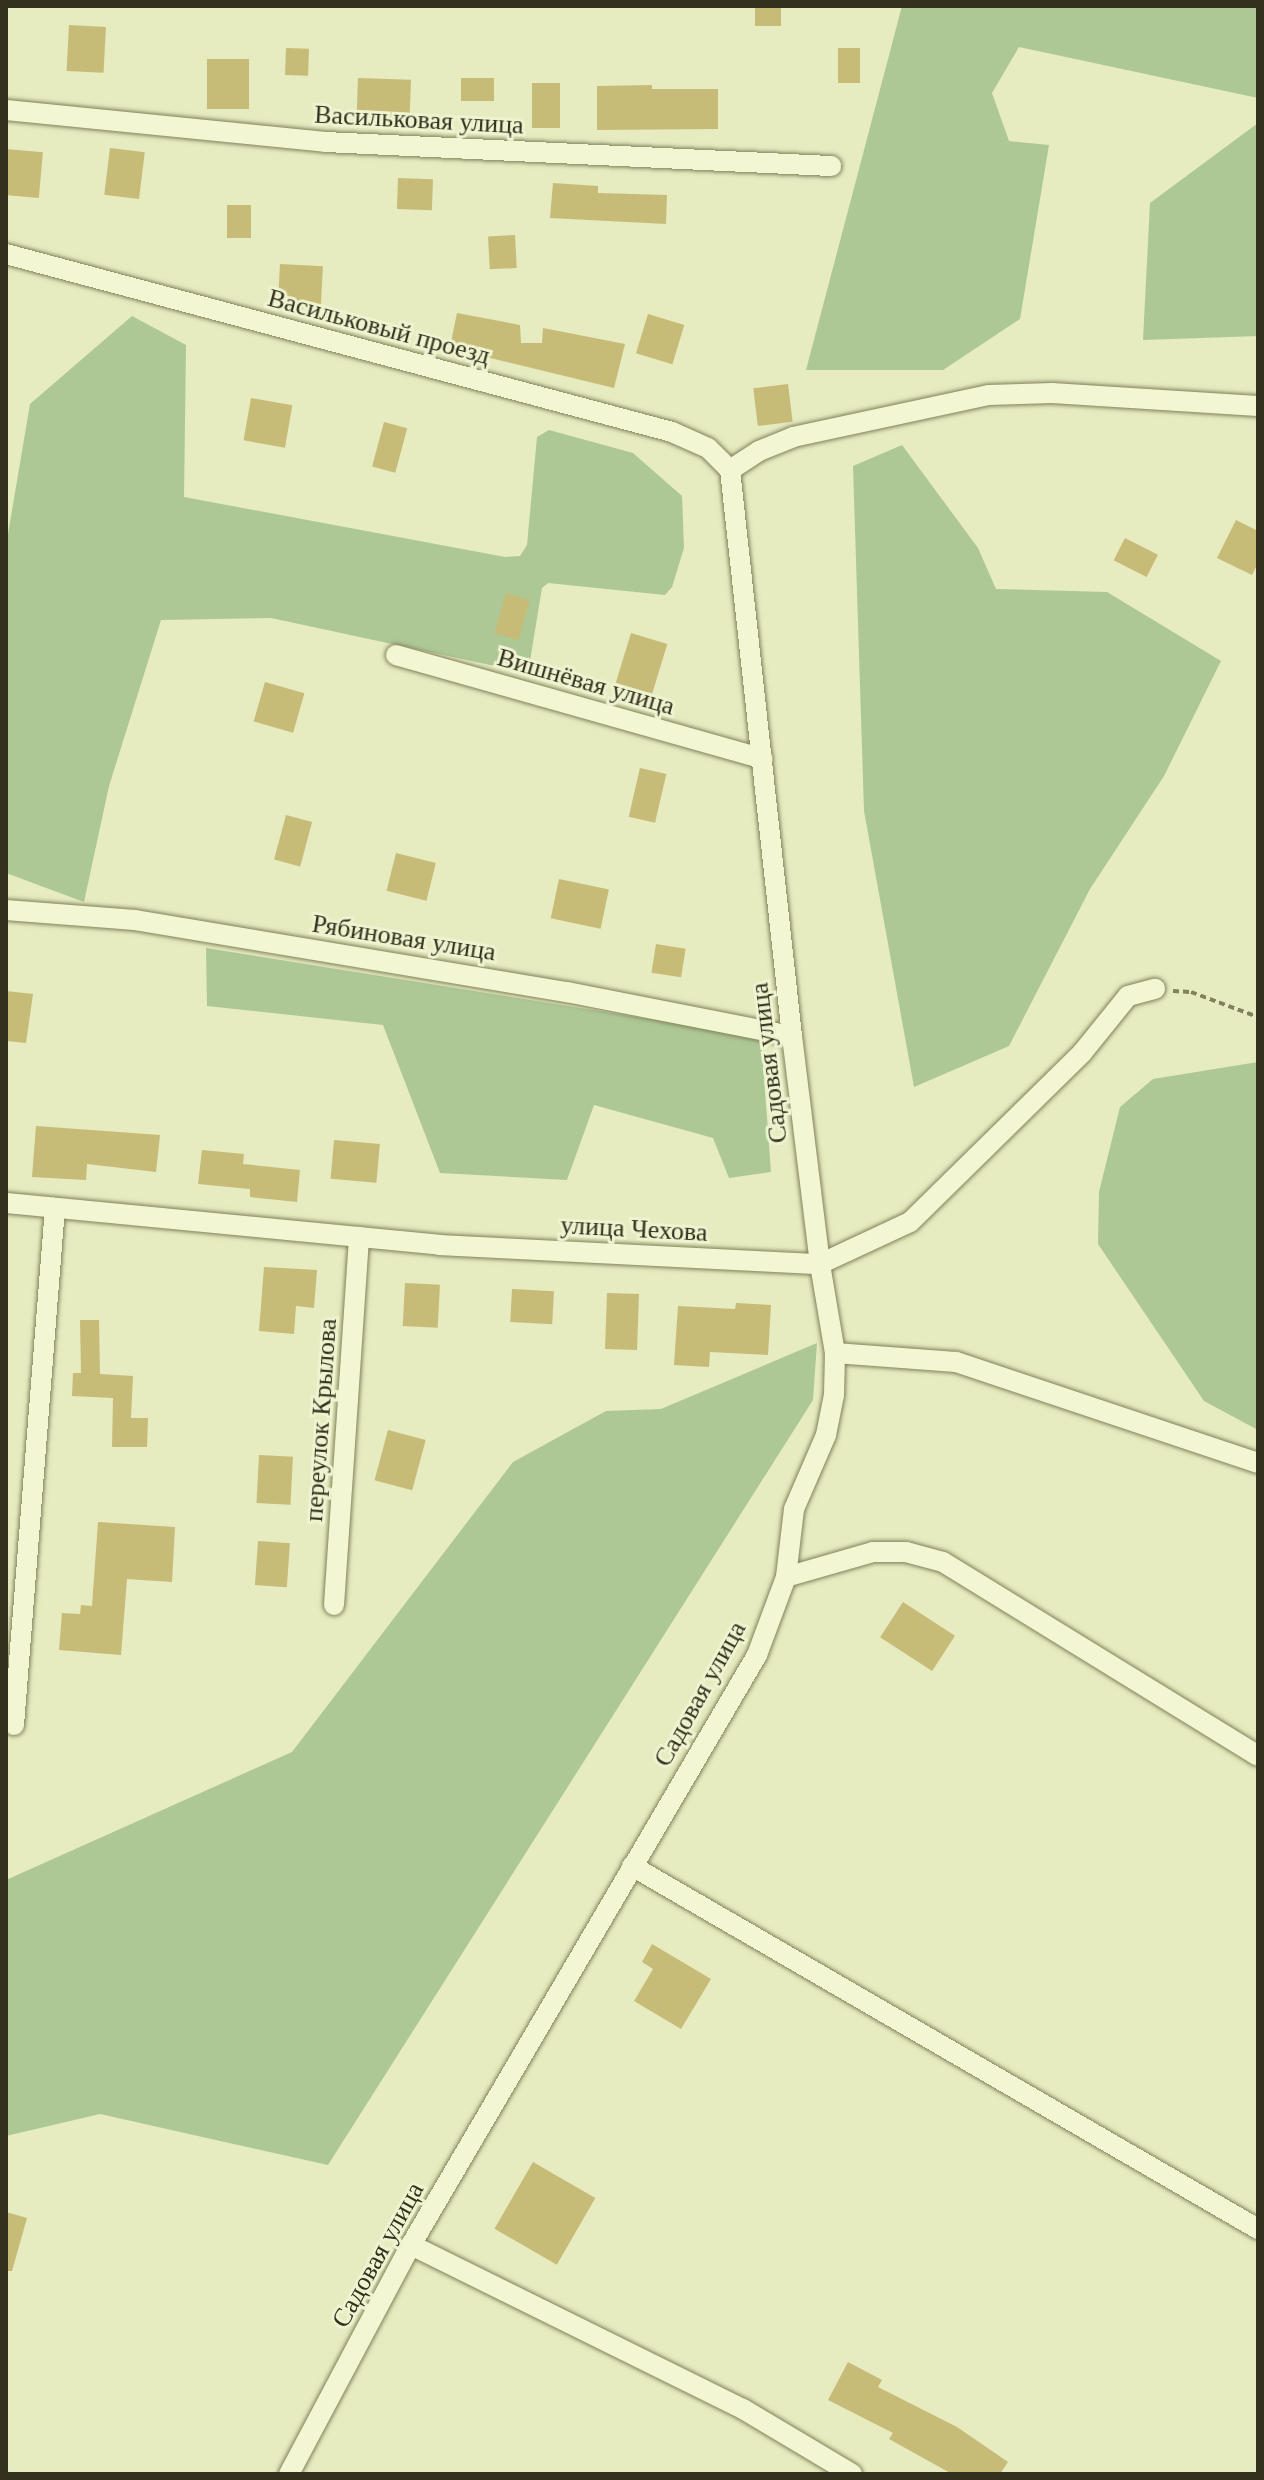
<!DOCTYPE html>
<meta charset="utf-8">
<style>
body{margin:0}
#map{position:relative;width:1264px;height:2480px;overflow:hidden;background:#e6ebc0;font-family:Georgia,serif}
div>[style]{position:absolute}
.green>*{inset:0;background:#adc895}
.building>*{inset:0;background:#c7bb78;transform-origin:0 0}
.path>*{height:4px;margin-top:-2px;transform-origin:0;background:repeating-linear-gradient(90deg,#838159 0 6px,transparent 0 10px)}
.roads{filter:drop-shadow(0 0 2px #838159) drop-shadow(0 0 2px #838159)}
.street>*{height:20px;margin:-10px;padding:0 10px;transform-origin:10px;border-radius:10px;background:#f2f6d3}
span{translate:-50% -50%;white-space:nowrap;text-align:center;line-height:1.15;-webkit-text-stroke:6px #eef3d0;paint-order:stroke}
.street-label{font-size:26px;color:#33311d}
.frame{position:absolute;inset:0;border:8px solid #33311d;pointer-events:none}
</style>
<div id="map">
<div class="green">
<div style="clip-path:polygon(902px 6px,1258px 6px,1258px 98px,1019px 47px,992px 93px,1009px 141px,1049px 145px,1020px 319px,943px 370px,806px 370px)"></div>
<div style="clip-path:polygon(1258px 123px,1258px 336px,1143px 340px,1150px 203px)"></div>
<div style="clip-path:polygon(132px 316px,186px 345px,184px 497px,505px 557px,520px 556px,527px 545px,537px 437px,549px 430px,633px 453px,682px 496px,684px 548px,672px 587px,665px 595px,548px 583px,542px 588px,528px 673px,271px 618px,161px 620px,109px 786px,84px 902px,6px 873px,6px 546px,30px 404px)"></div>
<div style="clip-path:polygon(902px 445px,978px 548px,996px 589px,1107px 592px,1221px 661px,1164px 776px,1090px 889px,1009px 1046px,914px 1087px,864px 811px,853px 466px)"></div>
<div style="clip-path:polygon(206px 948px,761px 1037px,771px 1172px,729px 1178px,713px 1138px,594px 1105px,567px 1180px,440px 1173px,383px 1025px,207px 1006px)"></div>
<div style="clip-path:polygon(1258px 1062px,1258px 1430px,1204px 1401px,1098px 1244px,1099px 1192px,1120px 1107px,1153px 1079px)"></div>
<div style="clip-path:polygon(817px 1343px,813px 1400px,328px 2165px,100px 2114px,6px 2136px,6px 1880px,292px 1752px,513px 1462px,606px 1411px,661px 1409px)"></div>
</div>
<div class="building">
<div style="left:755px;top:6px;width:26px;height:20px"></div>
<div style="left:69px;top:25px;width:37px;height:46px;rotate:3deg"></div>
<div style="left:286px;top:48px;width:23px;height:27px;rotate:2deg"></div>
<div style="left:838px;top:48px;width:22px;height:35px"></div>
<div style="left:249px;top:59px;width:50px;height:42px;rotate:90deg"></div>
<div style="left:358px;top:78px;width:53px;height:47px;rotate:2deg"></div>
<div style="left:461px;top:78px;width:33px;height:23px"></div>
<div style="left:532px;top:83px;width:28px;height:45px"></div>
<div style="clip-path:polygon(652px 85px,652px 89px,718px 89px,718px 129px,597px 130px,597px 86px)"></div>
<div style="left:110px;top:148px;width:35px;height:47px;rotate:7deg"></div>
<div style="left:6px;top:149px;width:37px;height:46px;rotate:5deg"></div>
<div style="left:398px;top:178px;width:35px;height:31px;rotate:2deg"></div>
<div style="clip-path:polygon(553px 183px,598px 186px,598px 193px,667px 195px,666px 224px,550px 218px)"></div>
<div style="left:227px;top:205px;width:24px;height:33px"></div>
<div style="left:515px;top:235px;width:33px;height:27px;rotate:87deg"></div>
<div style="left:280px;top:264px;width:43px;height:44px;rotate:3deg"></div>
<div style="clip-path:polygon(457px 313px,520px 325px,521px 343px,542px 343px,543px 328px,625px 344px,614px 388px,482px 356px,449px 352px)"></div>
<div style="left:648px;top:314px;width:38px;height:41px;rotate:17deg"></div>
<div style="left:788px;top:384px;width:38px;height:35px;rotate:83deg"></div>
<div style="left:251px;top:398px;width:42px;height:43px;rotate:10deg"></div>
<div style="left:384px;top:422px;width:24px;height:46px;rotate:15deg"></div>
<div style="clip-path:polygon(1236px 520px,1258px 531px,1258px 563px,1252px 575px,1217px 558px)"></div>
<div style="left:1125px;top:538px;width:37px;height:25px;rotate:27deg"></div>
<div style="left:506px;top:593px;width:25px;height:42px;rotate:16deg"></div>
<div style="left:631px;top:633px;width:38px;height:52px;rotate:17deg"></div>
<div style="left:265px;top:682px;width:41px;height:41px;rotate:16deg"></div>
<div style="left:640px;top:768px;width:27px;height:50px;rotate:13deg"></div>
<div style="left:286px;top:815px;width:27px;height:46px;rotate:15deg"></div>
<div style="left:396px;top:853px;width:41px;height:39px;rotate:14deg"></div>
<div style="left:559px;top:879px;width:51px;height:40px;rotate:12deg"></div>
<div style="left:656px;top:944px;width:30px;height:29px;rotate:9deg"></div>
<div style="clip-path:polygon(6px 991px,33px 994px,26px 1043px,6px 1041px)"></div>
<div style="clip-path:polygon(36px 1126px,160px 1135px,156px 1172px,87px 1164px,86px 1180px,32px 1177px)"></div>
<div style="left:334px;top:1140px;width:46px;height:39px;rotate:5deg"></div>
<div style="clip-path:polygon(202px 1150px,244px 1154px,243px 1164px,300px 1170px,297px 1202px,250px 1197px,250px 1189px,198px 1184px)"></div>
<div style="clip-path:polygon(264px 1267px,317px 1270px,314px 1308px,296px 1306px,294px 1334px,259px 1331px)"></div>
<div style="left:405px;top:1283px;width:35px;height:43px;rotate:3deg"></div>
<div style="left:512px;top:1289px;width:42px;height:33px;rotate:3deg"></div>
<div style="left:607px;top:1293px;width:32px;height:56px;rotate:2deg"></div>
<div style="clip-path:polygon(736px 1303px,771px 1305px,768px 1355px,710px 1352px,709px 1367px,674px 1365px,678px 1306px,735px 1309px)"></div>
<div style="clip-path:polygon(80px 1320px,99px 1320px,100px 1374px,133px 1376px,131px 1418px,148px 1418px,147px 1447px,112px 1447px,113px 1398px,72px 1396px,73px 1373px,81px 1373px)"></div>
<div style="left:388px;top:1430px;width:39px;height:52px;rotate:15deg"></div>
<div style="left:259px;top:1455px;width:34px;height:48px;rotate:3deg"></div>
<div style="clip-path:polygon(98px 1522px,175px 1527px,172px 1582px,127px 1579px,121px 1655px,59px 1650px,62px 1613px,80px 1614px,81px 1605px,92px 1606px)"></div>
<div style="left:258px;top:1541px;width:32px;height:44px;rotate:4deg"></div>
<div style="left:903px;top:1602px;width:62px;height:42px;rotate:33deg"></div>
<div style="clip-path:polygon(652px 1944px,711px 1979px,681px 2029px,634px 2001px,653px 1969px,642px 1962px)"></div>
<div style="left:533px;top:2162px;width:72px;height:77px;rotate:30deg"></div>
<div style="clip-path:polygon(6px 2212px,27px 2218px,12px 2271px,6px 2271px)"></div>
<div style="clip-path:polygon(848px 2362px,882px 2380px,878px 2387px,957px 2427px,1008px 2462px,1000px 2474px,952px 2474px,889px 2439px,893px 2433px,828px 2400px)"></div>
</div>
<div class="path">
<div style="left:1173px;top:991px;width:18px;rotate:3deg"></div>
<div style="left:1191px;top:992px;width:72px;rotate:20.5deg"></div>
</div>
<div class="roads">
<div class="street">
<div style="left:6px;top:110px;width:321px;rotate:5.7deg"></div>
<div style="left:325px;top:142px;width:507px;rotate:2.72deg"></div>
<div style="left:6px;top:254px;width:689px;rotate:14.96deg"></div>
<div style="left:672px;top:432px;width:39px;rotate:24deg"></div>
<div style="left:708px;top:448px;width:31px;rotate:45deg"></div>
<div style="left:730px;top:470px;width:35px;rotate:-33deg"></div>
<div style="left:759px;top:451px;width:37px;rotate:-22deg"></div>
<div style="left:793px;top:437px;width:200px;rotate:-12.1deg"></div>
<div style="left:989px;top:395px;width:63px;rotate:-1.8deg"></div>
<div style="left:1052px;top:393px;width:206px;rotate:3.6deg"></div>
<div style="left:396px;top:655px;width:381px;rotate:15.8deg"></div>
<div style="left:6px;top:910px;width:129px;rotate:4.4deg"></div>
<div style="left:135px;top:920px;width:438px;rotate:9.5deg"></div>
<div style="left:567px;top:992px;width:229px;rotate:11.1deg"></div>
<div style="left:6px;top:1203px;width:435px;rotate:5.5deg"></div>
<div style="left:439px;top:1245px;width:381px;rotate:2.9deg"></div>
<div style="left:820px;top:1264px;width:99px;rotate:-25deg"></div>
<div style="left:910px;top:1222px;width:241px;rotate:-44.5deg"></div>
<div style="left:1082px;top:1053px;width:73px;rotate:-51.1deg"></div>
<div style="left:1128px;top:996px;width:28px;rotate:-15deg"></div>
<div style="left:835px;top:1353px;width:121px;rotate:4.3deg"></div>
<div style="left:956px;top:1362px;width:318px;rotate:18.5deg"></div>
<div style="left:786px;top:1577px;width:91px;rotate:-16deg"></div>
<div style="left:873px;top:1552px;width:33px"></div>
<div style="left:906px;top:1552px;width:38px;rotate:15deg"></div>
<div style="left:943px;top:1562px;width:370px;rotate:31.6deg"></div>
<div style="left:334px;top:1605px;width:369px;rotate:-86.1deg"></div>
<div style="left:14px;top:1725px;width:519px;rotate:-85.47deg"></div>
<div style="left:632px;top:1866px;width:724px;rotate:30.11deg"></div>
<div style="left:411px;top:2245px;width:370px;rotate:26.3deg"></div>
<div style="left:743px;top:2409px;width:127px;rotate:30.8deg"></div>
<div style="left:289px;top:2474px;width:259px;rotate:-62deg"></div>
<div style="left:411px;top:2245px;width:684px;rotate:-59.61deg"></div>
<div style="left:757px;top:1655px;width:83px;rotate:-69.6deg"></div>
<div style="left:786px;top:1577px;width:68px;rotate:-83.3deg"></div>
<div style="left:794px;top:1509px;width:81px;rotate:-66.6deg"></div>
<div style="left:826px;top:1435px;width:41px;rotate:-78.7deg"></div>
<div style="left:834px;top:1395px;width:42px;rotate:-88.6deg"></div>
<div style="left:835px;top:1353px;width:90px;rotate:-99.6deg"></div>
<div style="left:820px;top:1264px;width:230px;rotate:-97deg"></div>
<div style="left:792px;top:1036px;width:569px;rotate:-96.25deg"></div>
</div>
</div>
<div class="street-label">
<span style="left:419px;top:120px;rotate:3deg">Васильковая улица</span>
<span style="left:379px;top:327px;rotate:15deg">Васильковый проезд</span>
<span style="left:586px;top:682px;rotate:16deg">Вишнёвая улица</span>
<span style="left:404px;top:938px;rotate:9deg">Рябиновая улица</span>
<span style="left:769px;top:1063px;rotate:-97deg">Садовая улица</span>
<span style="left:634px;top:1229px;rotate:3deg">улица Чехова</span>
<span style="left:321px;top:1420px;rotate:-86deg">переулок Крылова</span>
<span style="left:700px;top:1694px;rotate:-61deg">Садовая улица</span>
<span style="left:378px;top:2255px;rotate:-61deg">Садовая улица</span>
</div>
<div class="frame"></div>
</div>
